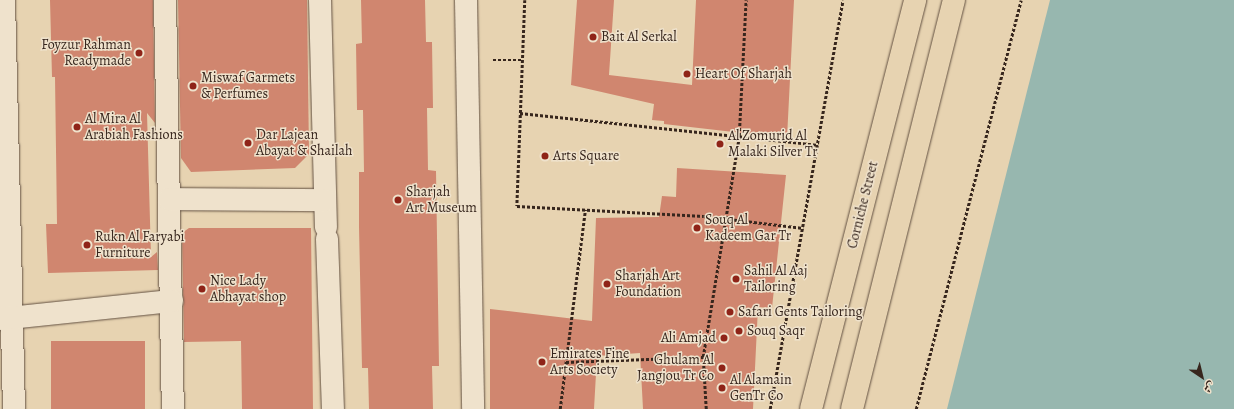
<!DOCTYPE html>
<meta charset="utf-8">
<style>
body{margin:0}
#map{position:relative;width:1234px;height:409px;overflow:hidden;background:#e7d3b1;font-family:Alegreya,Amiri,serif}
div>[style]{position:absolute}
.water>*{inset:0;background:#97b7af}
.building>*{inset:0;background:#d0866f;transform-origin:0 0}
.path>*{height:2.5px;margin-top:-1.25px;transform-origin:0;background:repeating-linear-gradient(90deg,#37261d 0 3px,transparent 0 5px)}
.roads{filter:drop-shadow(0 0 1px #635142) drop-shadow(0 0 1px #635142)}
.minor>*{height:22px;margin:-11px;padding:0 11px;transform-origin:11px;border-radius:11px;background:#efe2cc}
.major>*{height:22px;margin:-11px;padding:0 11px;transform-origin:11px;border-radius:11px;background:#e7d3b1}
.dots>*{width:11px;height:11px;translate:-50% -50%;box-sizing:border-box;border:2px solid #efe2cc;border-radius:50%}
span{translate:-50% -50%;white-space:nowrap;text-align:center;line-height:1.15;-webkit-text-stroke:3px #efe2cc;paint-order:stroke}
.poi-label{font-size:14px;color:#37261d}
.left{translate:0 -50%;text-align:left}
.right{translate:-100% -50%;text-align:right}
.street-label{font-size:14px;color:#37261d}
.north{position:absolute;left:1182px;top:357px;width:40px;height:40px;-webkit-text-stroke:3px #efe2cc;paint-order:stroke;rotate:145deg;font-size:11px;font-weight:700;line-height:16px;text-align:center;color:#37261d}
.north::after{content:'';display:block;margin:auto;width:14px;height:18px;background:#37261d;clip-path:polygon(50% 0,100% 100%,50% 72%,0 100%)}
</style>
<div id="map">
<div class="water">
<div style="clip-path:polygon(1050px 0,1234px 0,1234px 409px,947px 409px)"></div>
</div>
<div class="building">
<div style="clip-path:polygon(50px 0,153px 0,155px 123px,147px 113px,151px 257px,157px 252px,158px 270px,48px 273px,46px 224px,57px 224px,55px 77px,52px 77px)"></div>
<div style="clip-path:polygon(178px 0,307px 0,309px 154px,295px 168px,191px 172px,181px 158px)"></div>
<div style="clip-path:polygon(361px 0,425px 0,426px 42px,432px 42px,433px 108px,427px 108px,428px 170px,436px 171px,439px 366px,432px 366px,433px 409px,369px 409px,368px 368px,362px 368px,359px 227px,359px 172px,364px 172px,363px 110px,357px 110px,356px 44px,362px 43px)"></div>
<div style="clip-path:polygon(577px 0,614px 0,609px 75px,692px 85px,696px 0,794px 0,787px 138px,664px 124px,664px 121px,652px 120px,654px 104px,571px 85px)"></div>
<div style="clip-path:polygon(677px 168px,786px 175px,772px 308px,758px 307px,753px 409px,643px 409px,640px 353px,597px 356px,594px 409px,490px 409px,490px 309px,592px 321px,596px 218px,659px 217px,662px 196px,676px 197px)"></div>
<div style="clip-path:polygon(189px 228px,311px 228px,313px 409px,242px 409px,241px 341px,184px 342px,182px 233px)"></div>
<div style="left:145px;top:341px;width:68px;height:94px;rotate:90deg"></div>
</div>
<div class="path">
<div style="left:525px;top:0;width:206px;rotate:92.2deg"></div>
<div style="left:517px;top:206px;width:187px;rotate:3.1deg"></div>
<div style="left:704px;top:216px;width:100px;rotate:6.9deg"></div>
<div style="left:493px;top:60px;width:29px"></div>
<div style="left:520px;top:113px;width:300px;rotate:6.1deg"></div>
<div style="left:566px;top:362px;width:137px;rotate:-2.1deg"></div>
<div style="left:560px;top:409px;width:201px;rotate:-82.8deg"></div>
<div style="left:706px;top:409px;width:52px;rotate:-93.3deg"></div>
<div style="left:703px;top:357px;width:224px;rotate:-80.7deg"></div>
<div style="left:739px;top:136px;width:136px;rotate:-87.1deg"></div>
<div style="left:770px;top:409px;width:415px;rotate:-79.9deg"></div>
<div style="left:916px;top:409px;width:422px;rotate:-75.6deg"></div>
</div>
<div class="roads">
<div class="minor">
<div style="left:4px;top:0;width:409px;rotate:88.6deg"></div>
<div style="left:165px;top:0;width:409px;rotate:88.9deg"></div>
<div style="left:320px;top:0;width:227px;rotate:88.5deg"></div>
<div style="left:466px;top:0;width:409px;rotate:89deg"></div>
<div style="left:169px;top:199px;width:156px;rotate:0.4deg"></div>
<div style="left:327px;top:239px;width:170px;rotate:88deg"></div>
<div style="left:0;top:319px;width:173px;rotate:-6deg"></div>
</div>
<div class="major">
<div style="left:811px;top:409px;width:422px;rotate:-75.7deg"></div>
<div style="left:852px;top:409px;width:422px;rotate:-76deg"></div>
</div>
</div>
<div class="dots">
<div style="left:593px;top:37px;background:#8f2418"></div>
<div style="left:139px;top:53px;background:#8f2418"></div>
<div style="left:687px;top:74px;background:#8f2418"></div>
<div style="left:193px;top:86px;background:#8f2418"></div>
<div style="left:77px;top:127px;background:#8f2418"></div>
<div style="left:248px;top:143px;background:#8f2418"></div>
<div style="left:720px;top:144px;background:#8f2418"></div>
<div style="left:545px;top:156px;background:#8f2418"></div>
<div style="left:398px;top:200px;background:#8f2418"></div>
<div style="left:697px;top:228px;background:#8f2418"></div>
<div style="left:87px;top:245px;background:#8f2418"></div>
<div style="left:736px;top:279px;background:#8f2418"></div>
<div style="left:607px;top:284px;background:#8f2418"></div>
<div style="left:202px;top:289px;background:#8f2418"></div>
<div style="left:730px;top:312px;background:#8f2418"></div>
<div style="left:739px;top:331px;background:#8f2418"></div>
<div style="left:724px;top:338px;background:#8f2418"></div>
<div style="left:542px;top:362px;background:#8f2418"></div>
<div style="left:722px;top:368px;background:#8f2418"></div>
<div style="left:722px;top:388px;background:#8f2418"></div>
</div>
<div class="poi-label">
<span class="left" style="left:601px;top:37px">Bait Al Serkal</span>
<span class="right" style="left:131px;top:53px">Foyzur Rahman<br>Readymade</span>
<span class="left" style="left:695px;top:74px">Heart Of Sharjah</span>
<span class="left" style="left:201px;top:86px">Miswaf Garmets<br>&amp; Perfumes</span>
<span class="left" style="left:85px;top:127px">Al Mira Al<br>Arabiah Fashions</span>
<span class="left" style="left:256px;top:143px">Dar Lajean<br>Abayat &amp; Shailah</span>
<span class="left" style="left:728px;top:144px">Al Zomurid Al<br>Malaki Silver Tr</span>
<span class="left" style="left:553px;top:156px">Arts Square</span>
<span class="left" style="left:406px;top:200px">Sharjah<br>Art Museum</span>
<span class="left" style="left:705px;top:228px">Souq Al<br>Kadeem Gar Tr</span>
<span class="left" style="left:95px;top:245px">Rukn Al Faryabi<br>Furniture</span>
<span class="left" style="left:744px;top:279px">Sahil Al Aaj<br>Tailoring</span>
<span class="left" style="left:615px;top:284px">Sharjah Art<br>Foundation</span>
<span class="left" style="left:210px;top:289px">Nice Lady<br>Abhayat shop</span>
<span class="left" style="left:738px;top:312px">Safari Gents Tailoring</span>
<span class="left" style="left:747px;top:331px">Souq Saqr</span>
<span class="right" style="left:716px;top:338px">Ali Amjad</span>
<span class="left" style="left:550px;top:362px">Emirates Fine<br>Arts Society</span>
<span class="right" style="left:714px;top:368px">Ghulam Al<br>Jangjou Tr Co</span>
<span class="left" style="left:730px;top:388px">Al Alamain<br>GenTr Co</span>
</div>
<div class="street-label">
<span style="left:863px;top:205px;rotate:-76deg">Corniche Street</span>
</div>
<div class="north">ش</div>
</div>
